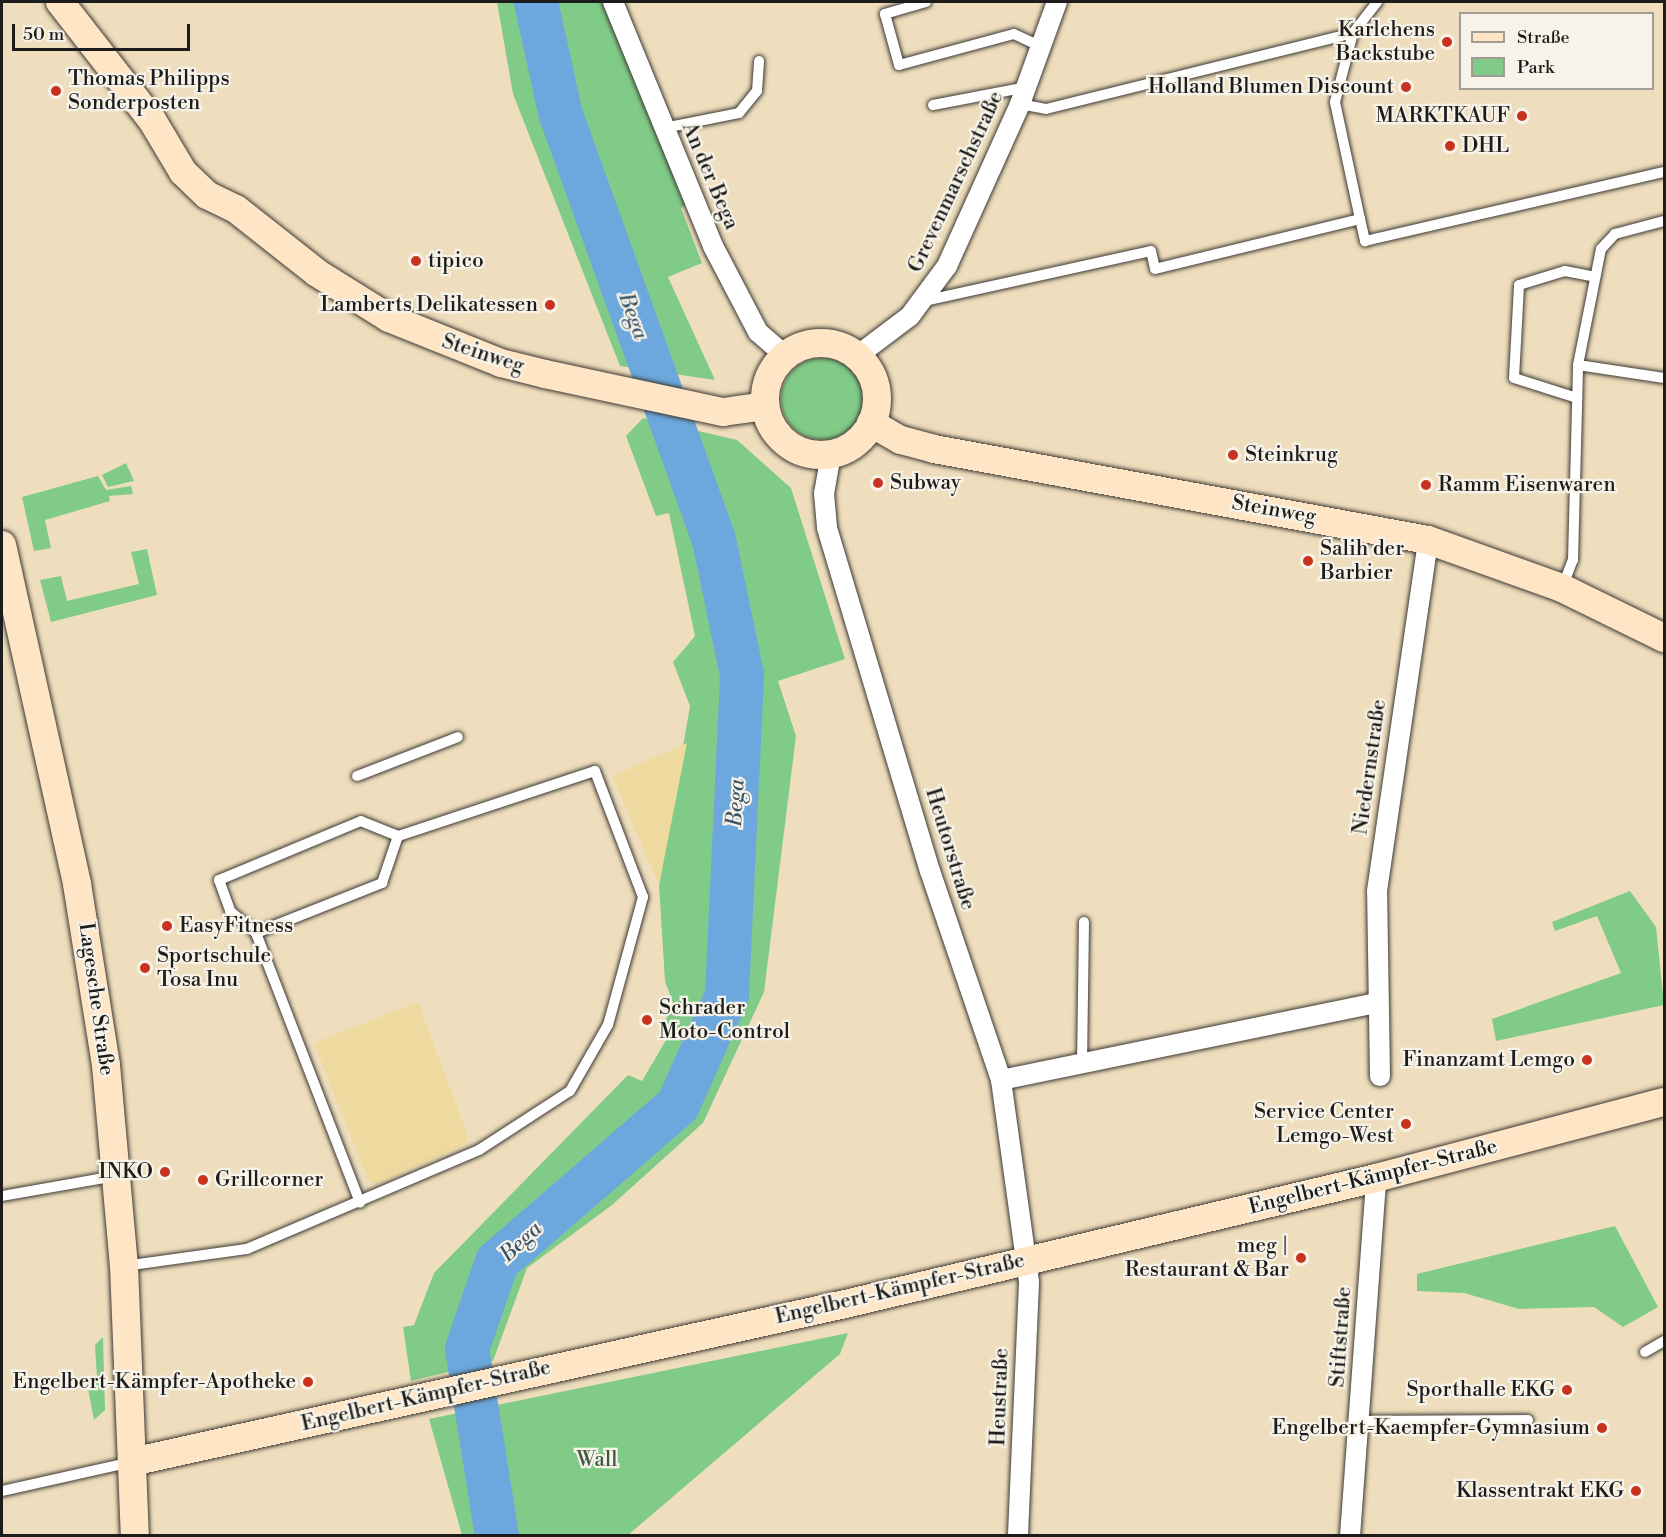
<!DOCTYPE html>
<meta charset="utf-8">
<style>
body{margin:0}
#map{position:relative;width:1666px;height:1537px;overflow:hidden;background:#efdebd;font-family:"Libre Bodoni",serif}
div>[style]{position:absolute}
.green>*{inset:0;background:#81cb88}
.round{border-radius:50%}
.sand>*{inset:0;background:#eeda9e}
.river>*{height:44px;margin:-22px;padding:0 22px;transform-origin:22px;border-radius:22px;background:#6ca8dd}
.roads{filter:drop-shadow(0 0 2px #3c3934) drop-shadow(0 0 2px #3c3934)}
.lane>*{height:10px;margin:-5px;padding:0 5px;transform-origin:5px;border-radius:5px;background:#fff}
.street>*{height:20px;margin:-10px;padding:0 10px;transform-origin:10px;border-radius:10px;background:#fff}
.secondary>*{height:28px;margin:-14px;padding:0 14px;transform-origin:14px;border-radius:14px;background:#fee5c5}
.secondary>.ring{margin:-14px;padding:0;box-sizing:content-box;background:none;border:28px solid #fee5c5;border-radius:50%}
.dots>*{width:16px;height:16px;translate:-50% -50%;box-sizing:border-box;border:3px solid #f7f3e8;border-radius:50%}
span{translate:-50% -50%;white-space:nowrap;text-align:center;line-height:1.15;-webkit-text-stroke:4.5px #f7f3e8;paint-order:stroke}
.poi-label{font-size:21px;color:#1c1c1c}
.right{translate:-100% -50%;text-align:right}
.left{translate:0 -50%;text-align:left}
.street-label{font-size:21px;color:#1c1c1c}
.park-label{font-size:21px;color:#3f5942}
.water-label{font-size:22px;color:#3c5469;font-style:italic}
.frame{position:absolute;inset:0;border:3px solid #1c1c1c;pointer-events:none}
.legend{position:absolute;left:1459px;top:12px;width:195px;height:78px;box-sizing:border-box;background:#f7f3e8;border:2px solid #9f9d96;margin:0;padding:8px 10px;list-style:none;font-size:18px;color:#1c1c1c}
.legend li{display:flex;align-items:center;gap:12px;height:30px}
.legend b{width:30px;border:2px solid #9f9d96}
.scale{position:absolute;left:12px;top:24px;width:178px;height:27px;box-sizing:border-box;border:3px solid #1c1c1c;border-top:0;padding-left:8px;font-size:18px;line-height:21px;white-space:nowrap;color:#1c1c1c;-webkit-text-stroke:4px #f7f3e8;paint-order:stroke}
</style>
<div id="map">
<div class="green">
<div style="clip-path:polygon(497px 2px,604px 2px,687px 205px,681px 208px,702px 263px,668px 277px,715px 380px,620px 366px,513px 94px)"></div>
<div class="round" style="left:781px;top:358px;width:82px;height:82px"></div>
<div style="clip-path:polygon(643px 418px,737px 440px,791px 488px,845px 659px,778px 681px,796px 736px,764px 992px,703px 1123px,612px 1205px,527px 1268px,493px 1361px,411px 1381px,403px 1327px,414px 1325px,434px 1273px,628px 1075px,642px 1081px,669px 1035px,661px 1031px,673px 1003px,665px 981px,659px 885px,690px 706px,673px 662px,695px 636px,669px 513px,656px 516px,626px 436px)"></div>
<div style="clip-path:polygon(126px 463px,134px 481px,108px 487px,102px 475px)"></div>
<div style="clip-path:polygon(98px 476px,106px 490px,131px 486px,133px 494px,109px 496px,110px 501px,45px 520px,51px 548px,34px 551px,22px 497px)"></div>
<div style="clip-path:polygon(147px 549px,157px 595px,51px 622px,40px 580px,61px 576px,67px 601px,139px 584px,131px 552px)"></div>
<div style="clip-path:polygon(1630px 891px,1656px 927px,1664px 1005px,1496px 1041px,1492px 1019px,1621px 973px,1597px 916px,1555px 931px,1552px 922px)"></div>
<div style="clip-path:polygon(1615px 1226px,1658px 1307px,1623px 1327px,1594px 1307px,1519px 1309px,1464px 1293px,1417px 1291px,1417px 1274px)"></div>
<div style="clip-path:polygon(848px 1333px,840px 1354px,628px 1535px,462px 1535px,429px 1419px)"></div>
<div style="clip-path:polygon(103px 1337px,105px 1410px,94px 1420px,88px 1389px,97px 1378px,95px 1345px)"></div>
</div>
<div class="sand">
<div style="clip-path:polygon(687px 743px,659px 885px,612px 776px)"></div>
<div style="clip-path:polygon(418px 1002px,468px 1136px,466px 1144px,377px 1184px,368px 1180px,314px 1043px)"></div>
</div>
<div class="river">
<div style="left:497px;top:1536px;width:189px;rotate:-99.1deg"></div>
<div style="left:467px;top:1349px;width:92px;rotate:-71deg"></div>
<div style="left:497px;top:1262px;width:240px;rotate:-40.9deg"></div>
<div style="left:678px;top:1105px;width:120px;rotate:-66deg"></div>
<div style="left:727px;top:995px;width:320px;rotate:-87.3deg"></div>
<div style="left:742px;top:675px;width:138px;rotate:-101.7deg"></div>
<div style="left:714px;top:540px;width:451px;rotate:-109.8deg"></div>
<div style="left:561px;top:116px;width:117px;rotate:-102.4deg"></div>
</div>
<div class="roads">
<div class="lane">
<div style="left:926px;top:2px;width:43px;rotate:163.7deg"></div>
<div style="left:885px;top:14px;width:53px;rotate:74.6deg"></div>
<div style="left:899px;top:65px;width:119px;rotate:-15.1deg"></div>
<div style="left:1014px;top:34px;width:31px;rotate:25deg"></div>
<div style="left:1020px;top:104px;width:26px;rotate:11deg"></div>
<div style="left:1046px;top:109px;width:316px;rotate:-13.9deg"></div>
<div style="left:1353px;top:33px;width:39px;rotate:-52deg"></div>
<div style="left:933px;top:105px;width:96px;rotate:-10.8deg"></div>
<div style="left:664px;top:128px;width:76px;rotate:-11.3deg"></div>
<div style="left:739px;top:113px;width:28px;rotate:-51deg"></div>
<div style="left:757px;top:91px;width:30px;rotate:-86deg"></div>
<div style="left:1360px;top:219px;width:23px;rotate:77deg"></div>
<div style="left:1365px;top:241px;width:307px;rotate:-13deg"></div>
<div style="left:924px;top:301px;width:232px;rotate:-12.4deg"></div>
<div style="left:1151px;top:251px;width:18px;rotate:77deg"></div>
<div style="left:1155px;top:269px;width:211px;rotate:-13.7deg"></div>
<div style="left:1360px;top:219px;width:120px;rotate:-102.1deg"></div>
<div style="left:1335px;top:102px;width:71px;rotate:-75.4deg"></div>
<div style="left:1578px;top:365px;width:87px;rotate:8.6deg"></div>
<div style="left:1577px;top:398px;width:66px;rotate:-162.4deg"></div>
<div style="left:1514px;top:378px;width:93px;rotate:-86.9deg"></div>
<div style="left:1519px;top:285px;width:48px;rotate:-16.9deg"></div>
<div style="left:1565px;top:271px;width:31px;rotate:11deg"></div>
<div style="left:1562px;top:588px;width:30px;rotate:-69deg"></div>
<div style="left:1573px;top:560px;width:195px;rotate:-88.5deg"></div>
<div style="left:1578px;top:365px;width:118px;rotate:-78.8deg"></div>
<div style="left:1601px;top:249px;width:21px;rotate:-47deg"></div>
<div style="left:1615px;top:234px;width:51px;rotate:-14.9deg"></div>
<div style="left:357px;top:776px;width:108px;rotate:-21.1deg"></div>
<div style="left:256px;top:933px;width:289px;rotate:68.9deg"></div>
<div style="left:1082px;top:1066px;width:144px;rotate:-89.2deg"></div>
<div style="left:2px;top:1196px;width:116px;rotate:-10deg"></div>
<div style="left:124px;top:1266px;width:124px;rotate:-7.9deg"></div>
<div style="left:247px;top:1249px;width:252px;rotate:-23.1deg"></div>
<div style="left:479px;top:1150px;width:108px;rotate:-33deg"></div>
<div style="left:570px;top:1091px;width:76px;rotate:-60.1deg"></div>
<div style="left:608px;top:1025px;width:133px;rotate:-74.7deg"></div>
<div style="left:643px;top:897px;width:135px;rotate:-110.9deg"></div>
<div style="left:595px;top:771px;width:207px;rotate:161.7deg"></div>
<div style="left:398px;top:836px;width:40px;rotate:-158deg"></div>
<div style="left:361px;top:821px;width:154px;rotate:157.4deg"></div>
<div style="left:219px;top:880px;width:33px;rotate:70deg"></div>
<div style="left:230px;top:911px;width:34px;rotate:40deg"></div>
<div style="left:256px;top:933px;width:136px;rotate:-21.6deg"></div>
<div style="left:382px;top:883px;width:50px;rotate:-71.2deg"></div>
<div style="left:1645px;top:1352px;width:22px;rotate:-30deg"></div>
<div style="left:1359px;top:1421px;width:169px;rotate:-0.3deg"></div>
<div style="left:2px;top:1491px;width:133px;rotate:-12.6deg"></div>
</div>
<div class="street">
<div style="left:613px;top:2px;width:264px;rotate:67.7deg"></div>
<div style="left:713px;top:246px;width:97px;rotate:62.4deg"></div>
<div style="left:758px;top:332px;width:35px;rotate:41deg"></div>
<div style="left:857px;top:356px;width:66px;rotate:-37deg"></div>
<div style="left:910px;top:316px;width:62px;rotate:-53.5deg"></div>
<div style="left:947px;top:266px;width:178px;rotate:-65.7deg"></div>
<div style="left:1020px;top:104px;width:109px;rotate:-70.1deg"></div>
<div style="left:831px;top:454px;width:40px;rotate:100deg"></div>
<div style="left:824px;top:493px;width:35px;rotate:85deg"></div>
<div style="left:827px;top:528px;width:358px;rotate:73.3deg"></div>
<div style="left:930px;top:871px;width:221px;rotate:71.2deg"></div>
<div style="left:1001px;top:1080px;width:205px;rotate:82.1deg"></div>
<div style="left:1029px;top:1283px;width:253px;rotate:92.5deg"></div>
<div style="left:1380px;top:1076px;width:185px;rotate:-90.9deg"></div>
<div style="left:1377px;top:891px;width:355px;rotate:-81.7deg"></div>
<div style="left:1001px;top:1080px;width:383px;rotate:-11.6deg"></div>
<div style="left:1350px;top:1536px;width:359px;rotate:-85.8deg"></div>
</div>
<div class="secondary">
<div style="left:60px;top:2px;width:150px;rotate:52.1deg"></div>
<div style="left:152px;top:120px;width:61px;rotate:59.2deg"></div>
<div style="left:183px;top:172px;width:33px;rotate:44deg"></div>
<div style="left:207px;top:195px;width:32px;rotate:26deg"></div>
<div style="left:236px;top:209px;width:103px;rotate:38.3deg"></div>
<div style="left:317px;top:273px;width:85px;rotate:32deg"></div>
<div style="left:389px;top:318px;width:121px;rotate:21.9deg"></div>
<div style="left:501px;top:363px;width:45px;rotate:14deg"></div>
<div style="left:545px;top:374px;width:182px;rotate:12.1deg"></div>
<div style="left:723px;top:412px;width:42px;rotate:-8.1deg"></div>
<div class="ring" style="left:765px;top:343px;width:84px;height:84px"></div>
<div style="left:871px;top:423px;width:34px;rotate:30deg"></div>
<div style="left:901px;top:440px;width:34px;rotate:15deg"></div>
<div style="left:934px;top:449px;width:502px;rotate:10.44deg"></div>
<div style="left:1428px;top:540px;width:142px;rotate:19.7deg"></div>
<div style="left:1562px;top:588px;width:114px;rotate:26.1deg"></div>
<div style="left:2px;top:545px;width:347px;rotate:77.5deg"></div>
<div style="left:77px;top:884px;width:183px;rotate:80.9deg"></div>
<div style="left:106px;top:1065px;width:202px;rotate:84.9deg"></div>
<div style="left:124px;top:1266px;width:270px;rotate:87.7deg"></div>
<div style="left:132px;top:1462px;width:726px;rotate:-12.49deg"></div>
<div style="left:841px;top:1305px;width:550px;rotate:-13.35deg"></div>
<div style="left:1376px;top:1178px;width:298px;rotate:-14.8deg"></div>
</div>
</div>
<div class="dots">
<div style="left:1447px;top:42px;background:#c8321e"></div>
<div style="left:1406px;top:87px;background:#c8321e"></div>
<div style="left:56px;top:91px;background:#c8321e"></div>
<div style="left:1522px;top:116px;background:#c8321e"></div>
<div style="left:1450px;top:146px;background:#c8321e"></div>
<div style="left:416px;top:261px;background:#c8321e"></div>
<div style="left:550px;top:305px;background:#c8321e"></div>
<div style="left:1233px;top:455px;background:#c8321e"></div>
<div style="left:878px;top:483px;background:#c8321e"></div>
<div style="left:1426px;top:485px;background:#c8321e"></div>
<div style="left:1308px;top:561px;background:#c8321e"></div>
<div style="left:167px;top:926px;background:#c8321e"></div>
<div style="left:145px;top:968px;background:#c8321e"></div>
<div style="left:647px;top:1020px;background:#c8321e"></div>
<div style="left:1587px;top:1060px;background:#c8321e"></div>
<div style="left:1406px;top:1124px;background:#c8321e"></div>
<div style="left:165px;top:1172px;background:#c8321e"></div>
<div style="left:203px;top:1180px;background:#c8321e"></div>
<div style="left:1301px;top:1258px;background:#c8321e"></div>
<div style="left:308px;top:1382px;background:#c8321e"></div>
<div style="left:1567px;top:1390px;background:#c8321e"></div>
<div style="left:1602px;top:1428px;background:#c8321e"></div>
<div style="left:1636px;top:1491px;background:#c8321e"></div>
</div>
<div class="poi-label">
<span class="right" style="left:1435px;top:42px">Karlchens<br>Backstube</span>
<span class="left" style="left:68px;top:91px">Thomas Philipps<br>Sonderposten</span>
<span class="right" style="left:1394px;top:87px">Holland Blumen Discount</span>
<span class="right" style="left:1510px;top:116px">MARKTKAUF</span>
<span class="left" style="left:1462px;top:146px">DHL</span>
<span class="left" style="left:428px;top:261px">tipico</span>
<span class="right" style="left:538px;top:305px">Lamberts Delikatessen</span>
<span class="left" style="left:1245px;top:455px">Steinkrug</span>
<span class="left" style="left:890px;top:483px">Subway</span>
<span class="left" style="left:1438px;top:485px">Ramm Eisenwaren</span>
<span class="left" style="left:1320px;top:561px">Salih der<br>Barbier</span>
<span class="left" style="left:179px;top:926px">EasyFitness</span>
<span class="left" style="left:157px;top:968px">Sportschule<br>Tosa Inu</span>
<span class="left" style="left:659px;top:1020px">Schrader<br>Moto-Control</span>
<span class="right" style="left:1575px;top:1060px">Finanzamt Lemgo</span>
<span class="right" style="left:1394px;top:1124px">Service Center<br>Lemgo-West</span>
<span class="right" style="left:153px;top:1172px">INKO</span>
<span class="left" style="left:215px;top:1180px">Grillcorner</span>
<span class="right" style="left:1289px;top:1258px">meg |<br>Restaurant &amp; Bar</span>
<span class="right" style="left:296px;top:1382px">Engelbert-Kämpfer-Apotheke</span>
<span class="right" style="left:1555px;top:1390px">Sporthalle EKG</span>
<span class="right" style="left:1590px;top:1428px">Engelbert-Kaempfer-Gymnasium</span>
<span class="right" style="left:1624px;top:1491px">Klassentrakt EKG</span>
</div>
<div class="street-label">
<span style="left:710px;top:176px;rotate:67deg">An der Bega</span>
<span style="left:956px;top:182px;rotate:-65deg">Grevenmarschstraße</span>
<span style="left:483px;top:354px;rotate:18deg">Steinweg</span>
<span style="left:1274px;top:510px;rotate:10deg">Steinweg</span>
<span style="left:1370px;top:767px;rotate:-82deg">Niedernstraße</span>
<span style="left:950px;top:849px;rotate:73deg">Heutorstraße</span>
<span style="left:96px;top:999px;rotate:82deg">Lagesche Straße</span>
<span style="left:1373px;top:1177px;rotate:-14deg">Engelbert-Kämpfer-Straße</span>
<span style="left:900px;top:1289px;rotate:-13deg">Engelbert-Kämpfer-Straße</span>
<span style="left:1341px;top:1337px;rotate:-86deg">Stiftstraße</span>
<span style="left:426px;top:1396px;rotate:-13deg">Engelbert-Kämpfer-Straße</span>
<span style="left:1000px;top:1397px;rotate:-88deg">Heustraße</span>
</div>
<div class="park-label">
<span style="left:597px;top:1460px">Wall</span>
</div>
<div class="water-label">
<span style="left:633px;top:316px;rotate:70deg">Bega</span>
<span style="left:736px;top:803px;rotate:-87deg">Bega</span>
<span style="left:521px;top:1242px;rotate:-43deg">Bega</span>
</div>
<div class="frame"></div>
<ul class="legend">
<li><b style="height:8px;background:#fee5c5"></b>Straße</li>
<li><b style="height:16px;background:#81cb88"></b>Park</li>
</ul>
<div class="scale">50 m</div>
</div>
